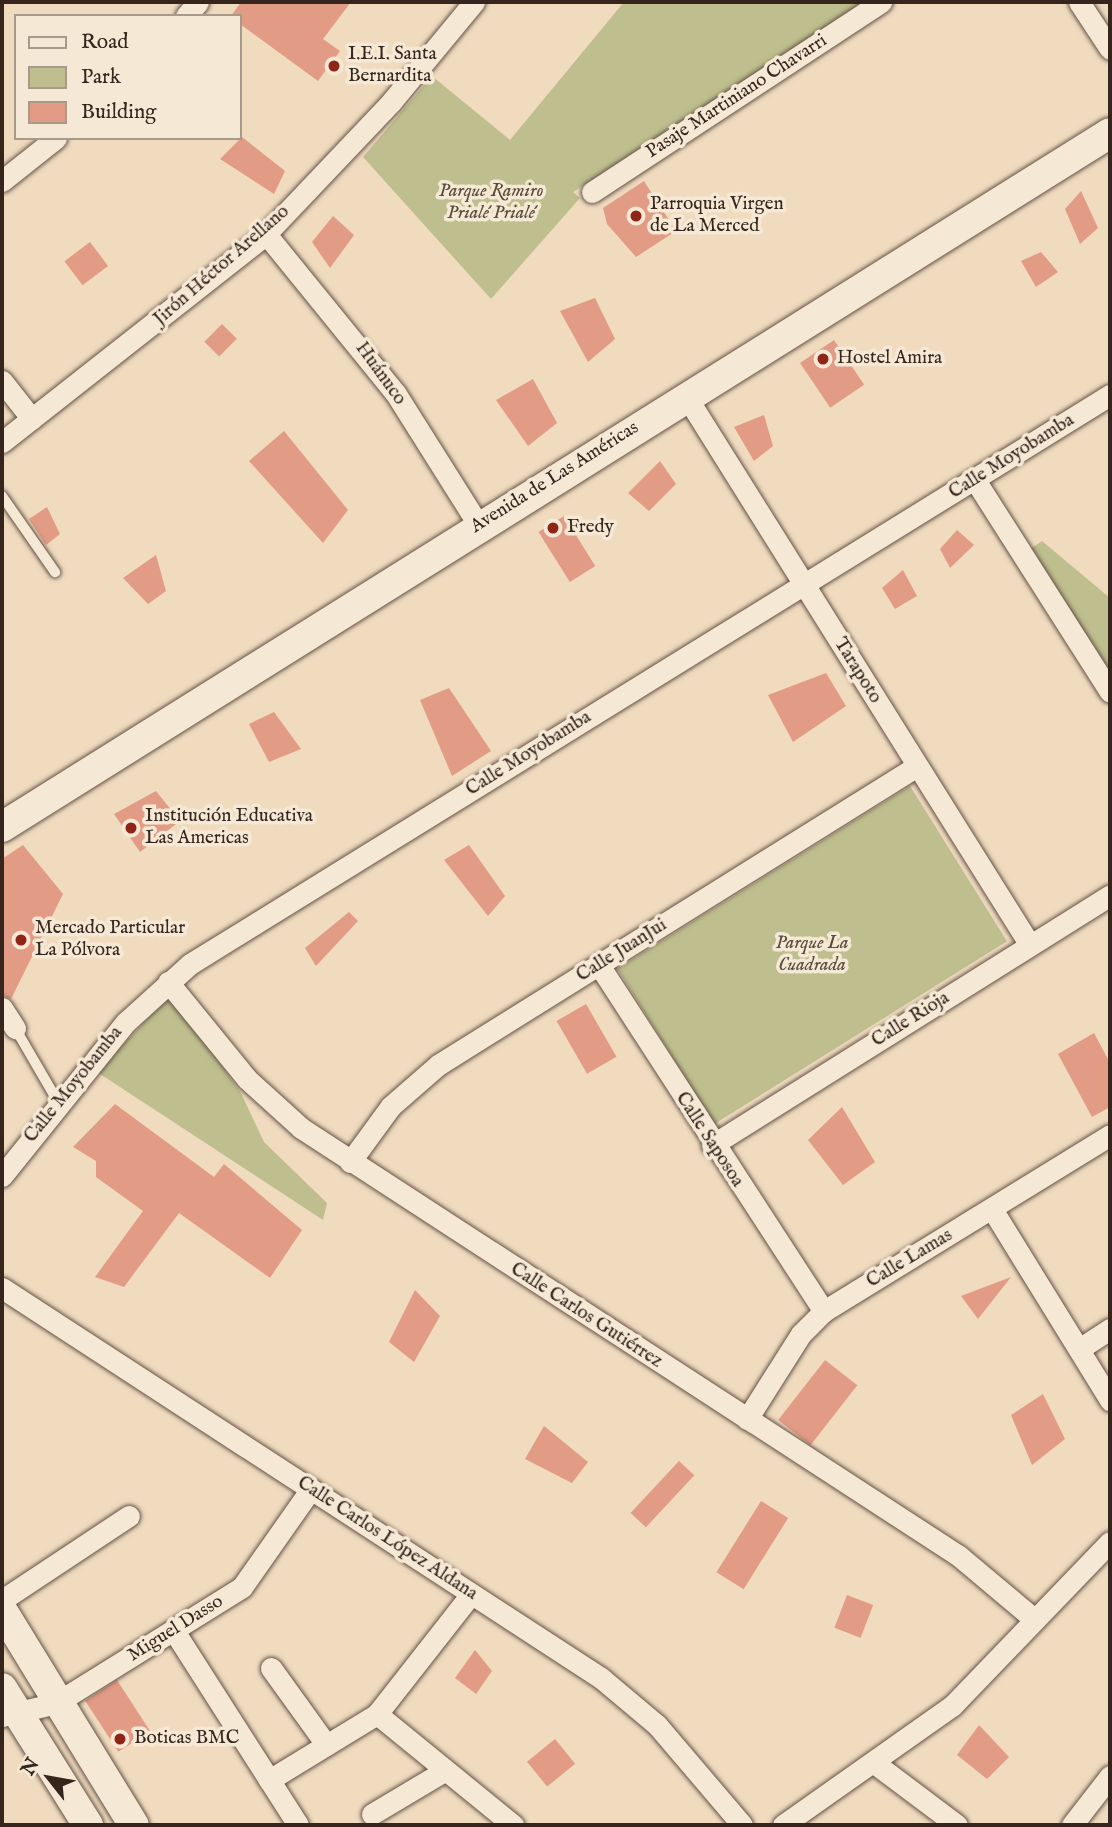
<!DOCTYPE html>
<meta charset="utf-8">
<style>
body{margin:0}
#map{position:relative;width:1112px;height:1827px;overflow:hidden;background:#f0dbbf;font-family:"IM FELL English",serif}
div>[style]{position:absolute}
.green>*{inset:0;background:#bebe8e;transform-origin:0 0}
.building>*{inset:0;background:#e29b84;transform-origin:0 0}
.roads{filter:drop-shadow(0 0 2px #645246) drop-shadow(0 0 2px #645246)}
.lane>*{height:10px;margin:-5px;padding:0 5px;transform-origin:5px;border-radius:5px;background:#f5e8d5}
.street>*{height:21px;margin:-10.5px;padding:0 10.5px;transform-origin:10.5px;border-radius:10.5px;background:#f5e8d5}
.secondary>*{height:30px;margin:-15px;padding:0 15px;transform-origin:15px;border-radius:15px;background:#f5e8d5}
.dots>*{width:19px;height:19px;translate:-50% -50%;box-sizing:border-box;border:4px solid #f5e8d5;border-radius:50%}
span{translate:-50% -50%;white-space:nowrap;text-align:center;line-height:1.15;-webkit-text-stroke:7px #f5e8d5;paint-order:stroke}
.poi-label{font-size:19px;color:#35251d}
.left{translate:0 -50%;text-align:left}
.street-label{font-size:19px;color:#35251d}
.park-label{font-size:19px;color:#574b39;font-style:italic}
.frame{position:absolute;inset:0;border:4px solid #35251d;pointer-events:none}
.legend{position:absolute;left:14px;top:14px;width:228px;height:126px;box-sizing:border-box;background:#f5e8d5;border:2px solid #a89a8b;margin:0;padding:9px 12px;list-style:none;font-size:21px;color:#35251d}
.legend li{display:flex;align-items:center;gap:14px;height:35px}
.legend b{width:35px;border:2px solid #a89a8b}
.north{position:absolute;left:14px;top:1743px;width:70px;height:70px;-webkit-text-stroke:5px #f5e8d5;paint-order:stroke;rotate:301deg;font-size:19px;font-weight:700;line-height:28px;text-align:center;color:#35251d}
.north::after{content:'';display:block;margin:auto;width:24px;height:32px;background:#35251d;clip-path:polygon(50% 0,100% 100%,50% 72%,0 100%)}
</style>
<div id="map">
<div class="green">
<div style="clip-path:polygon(624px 2px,870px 2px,573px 192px,580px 198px,491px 299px,363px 157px,432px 76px,510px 140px)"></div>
<div style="clip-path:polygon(1042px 541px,1110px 598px,1110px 673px,1030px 549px)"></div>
<div style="left:910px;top:786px;width:183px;height:345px;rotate:58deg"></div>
<div style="clip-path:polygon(171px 994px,241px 1093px,264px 1142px,327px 1203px,323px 1220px,97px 1072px)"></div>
</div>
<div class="building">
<div style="clip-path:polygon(241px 2px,351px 2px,323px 39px,340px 51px,318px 81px,240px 24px,240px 16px,231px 16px)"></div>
<div style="clip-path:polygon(242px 137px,285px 171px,274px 194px,220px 159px)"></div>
<div style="clip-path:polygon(644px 181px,676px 231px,636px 257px,607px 224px,603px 208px)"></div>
<div style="clip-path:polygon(1081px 191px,1098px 228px,1080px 244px,1065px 209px)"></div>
<div style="clip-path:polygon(333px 216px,354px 235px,330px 268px,312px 242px)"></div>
<div style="left:90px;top:242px;width:30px;height:32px;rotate:53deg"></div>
<div style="clip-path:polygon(1041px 252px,1058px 272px,1036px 287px,1021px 261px)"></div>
<div style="clip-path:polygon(595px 298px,615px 339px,588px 362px,560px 311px)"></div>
<div style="left:222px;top:324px;width:21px;height:25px;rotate:45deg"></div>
<div style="left:834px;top:340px;width:54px;height:41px;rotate:56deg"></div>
<div style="clip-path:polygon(533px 379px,557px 423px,528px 446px,496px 400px)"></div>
<div style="clip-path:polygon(764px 415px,773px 446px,754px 461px,734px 427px)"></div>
<div style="clip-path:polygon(284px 431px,348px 510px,323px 543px,249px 461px)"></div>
<div style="clip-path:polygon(660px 461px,676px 484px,649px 511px,628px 493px)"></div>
<div style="clip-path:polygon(47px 507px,60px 534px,46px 545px,29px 519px)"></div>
<div style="left:564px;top:516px;width:59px;height:30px;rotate:58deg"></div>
<div style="clip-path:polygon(957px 530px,974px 545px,950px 568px,940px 549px)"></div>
<div style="clip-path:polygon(156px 555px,166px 591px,148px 604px,123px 578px)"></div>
<div style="clip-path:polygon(903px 570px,917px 596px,895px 609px,882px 588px)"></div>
<div style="clip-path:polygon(826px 673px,846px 706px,793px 742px,768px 695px)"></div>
<div style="clip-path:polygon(449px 688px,491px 751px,452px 776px,420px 700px)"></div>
<div style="clip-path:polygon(274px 712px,301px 749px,269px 762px,249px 724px)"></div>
<div style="clip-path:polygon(156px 791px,180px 821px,140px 852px,114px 814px)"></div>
<div style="clip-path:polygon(23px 845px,63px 894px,11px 999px,2px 995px,2px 859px)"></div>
<div style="clip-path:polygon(469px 845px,505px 896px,488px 916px,444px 860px)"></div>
<div style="clip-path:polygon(349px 912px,358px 921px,316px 966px,305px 948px)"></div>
<div style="left:586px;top:1004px;width:61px;height:34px;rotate:60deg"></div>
<div style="clip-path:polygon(1094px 1033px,1110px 1063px,1110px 1107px,1092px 1117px,1058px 1054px)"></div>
<div style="clip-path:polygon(115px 1104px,214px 1177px,224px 1164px,302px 1230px,270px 1278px,179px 1213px,124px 1287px,95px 1277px,143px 1211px,96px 1177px,96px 1161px,73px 1147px)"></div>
<div style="clip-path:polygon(842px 1107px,875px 1162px,843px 1185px,808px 1140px)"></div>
<div style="clip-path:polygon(1011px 1277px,978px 1319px,961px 1296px)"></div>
<div style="clip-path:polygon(415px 1290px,440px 1316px,414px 1362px,389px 1342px)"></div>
<div style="left:825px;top:1360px;width:41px;height:76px;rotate:38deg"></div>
<div style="clip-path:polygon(1043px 1394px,1065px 1439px,1032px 1465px,1011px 1415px)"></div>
<div style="clip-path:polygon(544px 1426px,588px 1462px,572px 1483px,525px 1459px)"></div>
<div style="left:679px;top:1461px;width:21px;height:71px;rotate:43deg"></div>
<div style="left:761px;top:1501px;width:32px;height:84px;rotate:32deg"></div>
<div style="left:847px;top:1595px;width:28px;height:35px;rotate:21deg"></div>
<div style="clip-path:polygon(475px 1650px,492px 1671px,476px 1694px,455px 1678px)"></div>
<div style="left:117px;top:1680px;width:61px;height:38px;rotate:57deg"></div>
<div style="clip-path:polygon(979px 1725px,1009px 1757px,987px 1779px,957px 1755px)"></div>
<div style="left:555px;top:1739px;width:32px;height:36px;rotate:51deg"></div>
</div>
<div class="roads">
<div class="lane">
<div style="left:2px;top:496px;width:93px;rotate:55.1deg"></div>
<div style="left:15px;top:1028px;width:86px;rotate:59.8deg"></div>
</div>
<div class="street">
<div style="left:1079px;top:2px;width:56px;rotate:56.6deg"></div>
<div style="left:186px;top:16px;width:18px;rotate:-49deg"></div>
<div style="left:2px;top:181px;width:69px;rotate:-38.5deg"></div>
<div style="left:592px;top:192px;width:346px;rotate:-33.3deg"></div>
<div style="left:266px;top:234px;width:206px;rotate:50.9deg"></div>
<div style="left:396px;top:394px;width:156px;rotate:57.8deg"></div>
<div style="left:2px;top:381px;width:48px;rotate:51.7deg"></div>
<div style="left:686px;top:396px;width:648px;rotate:57.93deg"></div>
<div style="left:2px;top:442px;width:336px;rotate:-38.2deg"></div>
<div style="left:266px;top:234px;width:183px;rotate:-46.5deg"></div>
<div style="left:392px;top:101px;width:129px;rotate:-50.4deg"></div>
<div style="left:975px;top:480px;width:251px;rotate:57.5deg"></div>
<div style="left:599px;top:965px;width:413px;rotate:57deg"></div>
<div style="left:168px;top:982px;width:125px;rotate:50.8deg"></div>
<div style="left:247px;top:1079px;width:73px;rotate:42.2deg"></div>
<div style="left:301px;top:1128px;width:785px;rotate:33.04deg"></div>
<div style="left:959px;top:1556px;width:97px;rotate:40deg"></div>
<div style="left:2px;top:1008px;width:24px;rotate:57deg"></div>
<div style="left:712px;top:1145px;width:470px;rotate:-32.1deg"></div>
<div style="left:350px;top:1162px;width:69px;rotate:-53.8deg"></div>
<div style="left:391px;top:1106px;width:62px;rotate:-41.1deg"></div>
<div style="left:438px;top:1065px;width:565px;rotate:-31.97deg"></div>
<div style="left:2px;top:1176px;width:198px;rotate:-51.2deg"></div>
<div style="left:126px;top:1022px;width:86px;rotate:-42.2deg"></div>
<div style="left:190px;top:964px;width:1082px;rotate:-31.74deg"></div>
<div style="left:992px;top:1209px;width:225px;rotate:58.3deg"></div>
<div style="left:2px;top:1288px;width:715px;rotate:33.07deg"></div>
<div style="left:601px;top:1678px;width:73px;rotate:40deg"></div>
<div style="left:657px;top:1725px;width:131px;rotate:49.6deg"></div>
<div style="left:1079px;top:1349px;width:37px;rotate:-33deg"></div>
<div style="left:747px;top:1419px;width:101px;rotate:-57.6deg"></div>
<div style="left:801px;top:1334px;width:33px;rotate:-45deg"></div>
<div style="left:824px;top:1311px;width:336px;rotate:-31.6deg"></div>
<div style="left:2px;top:1600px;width:152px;rotate:-33.5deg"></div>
<div style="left:174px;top:1631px;width:230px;rotate:57.4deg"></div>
<div style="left:271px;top:1668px;width:92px;rotate:54.2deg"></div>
<div style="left:377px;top:1714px;width:176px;rotate:39.2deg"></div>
<div style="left:2px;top:1716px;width:56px;rotate:-13.5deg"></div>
<div style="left:56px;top:1703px;width:219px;rotate:-31.9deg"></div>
<div style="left:242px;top:1587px;width:120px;rotate:-54.9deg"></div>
<div style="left:877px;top:1765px;width:100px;rotate:36.9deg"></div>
<div style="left:269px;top:1780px;width:127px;rotate:-31.4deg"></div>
<div style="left:377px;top:1714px;width:152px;rotate:-51.9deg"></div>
<div style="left:372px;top:1814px;width:84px;rotate:-30.8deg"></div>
<div style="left:783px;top:1825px;width:208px;rotate:-35.2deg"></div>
<div style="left:953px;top:1705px;width:226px;rotate:-46.1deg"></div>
<div style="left:1072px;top:1825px;width:62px;rotate:-52.2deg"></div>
</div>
<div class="secondary">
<div style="left:2px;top:827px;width:1307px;rotate:-32.06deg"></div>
<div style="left:2px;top:1610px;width:252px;rotate:58.5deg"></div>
<div style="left:2px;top:1688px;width:162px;rotate:57.9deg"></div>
</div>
</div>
<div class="dots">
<div style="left:334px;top:66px;background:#8f2418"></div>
<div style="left:636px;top:216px;background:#8f2418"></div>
<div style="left:823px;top:359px;background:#8f2418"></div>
<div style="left:553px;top:528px;background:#8f2418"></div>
<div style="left:131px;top:828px;background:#8f2418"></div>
<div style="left:21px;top:940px;background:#8f2418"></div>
<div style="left:120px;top:1739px;background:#8f2418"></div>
</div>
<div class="poi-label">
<span class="left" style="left:348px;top:66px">I.E.I. Santa<br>Bernardita</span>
<span class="left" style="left:650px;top:216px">Parroquia Virgen<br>de La Merced</span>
<span class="left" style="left:837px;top:359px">Hostel Amira</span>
<span class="left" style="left:567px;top:528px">Fredy</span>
<span class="left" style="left:145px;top:828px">Institución Educativa<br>Las Americas</span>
<span class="left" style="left:35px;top:940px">Mercado Particular<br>La Pólvora</span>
<span class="left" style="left:134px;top:1739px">Boticas BMC</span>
</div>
<div class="street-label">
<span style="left:737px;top:97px;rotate:-33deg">Pasaje Martiniano Chavarri</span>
<span style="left:222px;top:266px;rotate:-41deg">Jirón Héctor Arellano</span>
<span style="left:380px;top:374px;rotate:54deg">Huánuco</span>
<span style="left:1012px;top:457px;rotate:-32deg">Calle Moyobamba</span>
<span style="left:555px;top:478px;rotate:-32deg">Avenida de Las Américas</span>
<span style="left:857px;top:671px;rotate:58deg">Tarapoto</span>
<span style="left:529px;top:754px;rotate:-32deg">Calle Moyobamba</span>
<span style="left:622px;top:951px;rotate:-32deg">Calle JuanJui</span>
<span style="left:911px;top:1020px;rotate:-32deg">Calle Rioja</span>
<span style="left:74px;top:1085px;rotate:-51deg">Calle Moyobamba</span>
<span style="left:709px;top:1140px;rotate:57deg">Calle Saposoa</span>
<span style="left:910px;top:1259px;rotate:-31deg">Calle Lamas</span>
<span style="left:586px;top:1316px;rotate:33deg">Calle Carlos Gutiérrez</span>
<span style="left:387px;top:1539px;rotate:33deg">Calle Carlos López Aldana</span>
<span style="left:176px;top:1629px;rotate:-32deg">Miguel Dasso</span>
</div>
<div class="park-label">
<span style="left:491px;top:203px">Parque Ramiro<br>Prialé Prialé</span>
<span style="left:812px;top:955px">Parque La<br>Cuadrada</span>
</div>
<div class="frame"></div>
<ul class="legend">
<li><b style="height:9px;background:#f5e8d5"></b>Road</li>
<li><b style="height:19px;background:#bebe8e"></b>Park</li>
<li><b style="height:19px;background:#e29b84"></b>Building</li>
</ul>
<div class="north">N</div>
</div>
